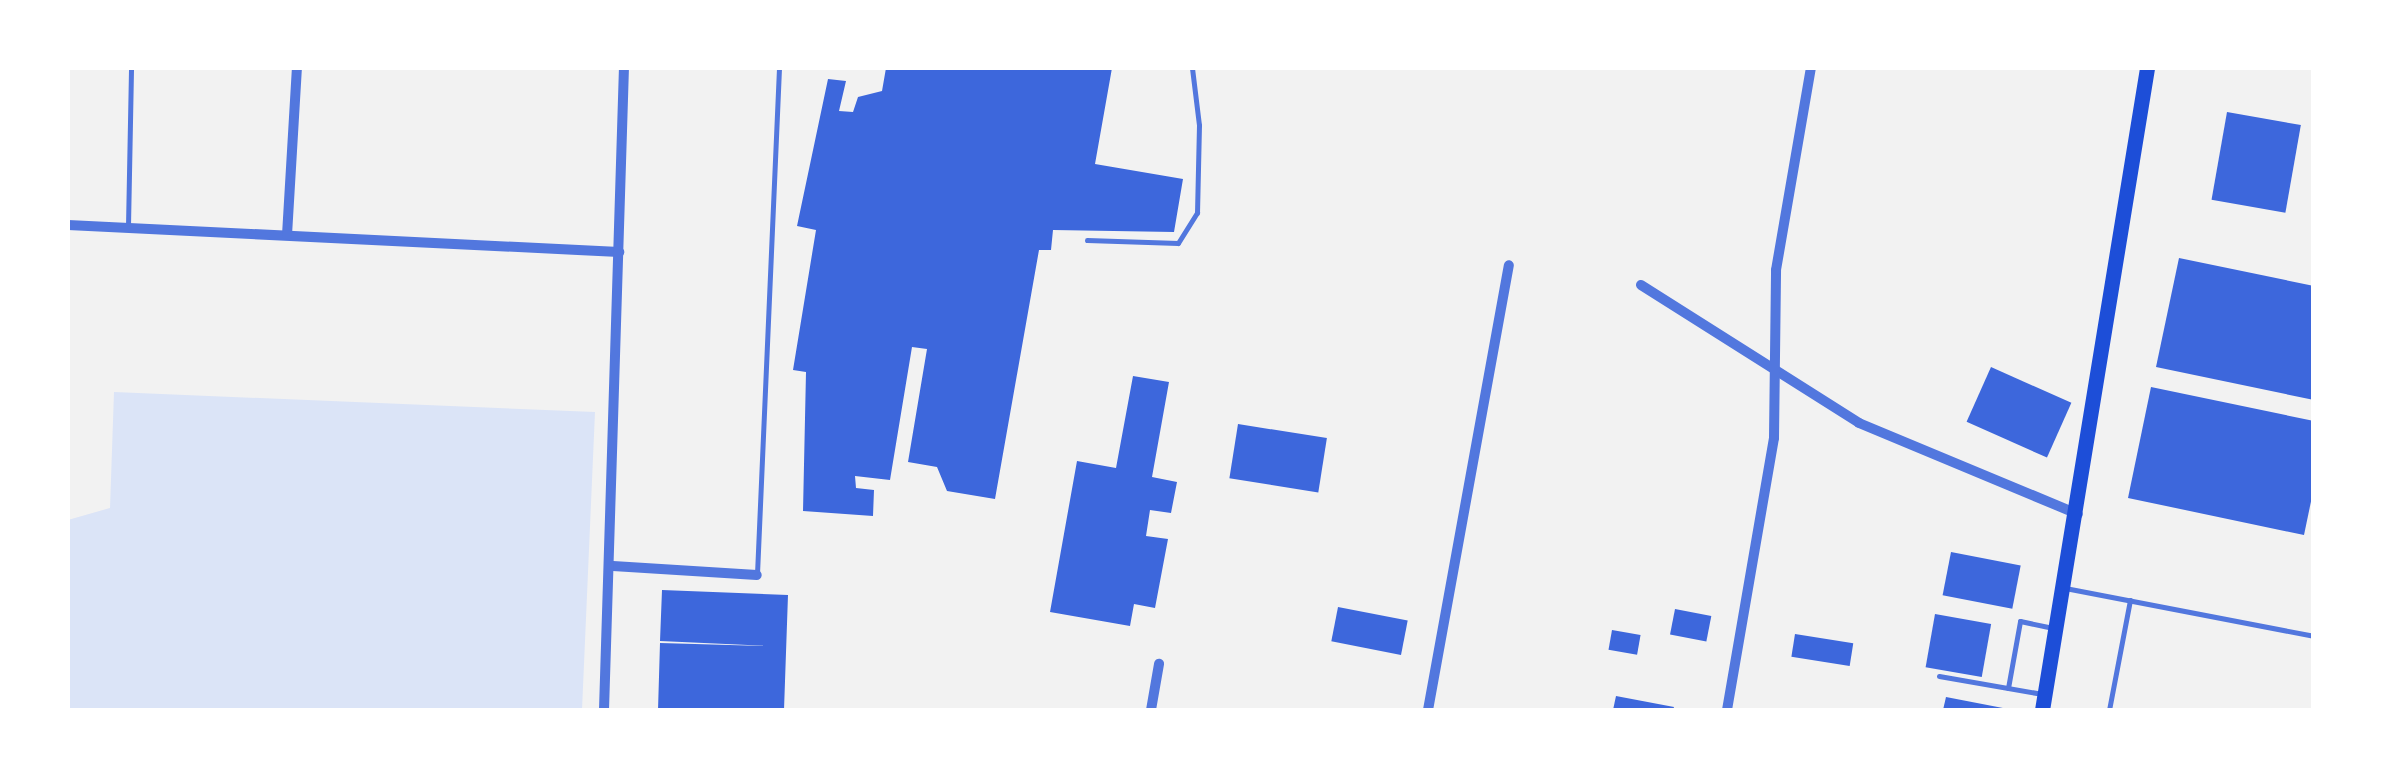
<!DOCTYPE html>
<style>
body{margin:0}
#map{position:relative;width:2381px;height:778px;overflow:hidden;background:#f2f2f2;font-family:Signika,sans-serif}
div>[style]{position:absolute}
.green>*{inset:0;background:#dbe4f7}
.building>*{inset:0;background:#3d67dc;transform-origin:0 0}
.service>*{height:5px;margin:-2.5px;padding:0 2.5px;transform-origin:2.5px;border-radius:2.5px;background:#5277de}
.minor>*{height:10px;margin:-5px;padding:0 5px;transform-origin:5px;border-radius:5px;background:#5277de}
.primary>*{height:15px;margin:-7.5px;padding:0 7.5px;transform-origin:7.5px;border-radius:7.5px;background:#1d4ed8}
span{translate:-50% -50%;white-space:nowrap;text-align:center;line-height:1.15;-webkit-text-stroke:10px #fff;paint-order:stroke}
.frame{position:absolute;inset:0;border:70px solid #fff;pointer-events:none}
</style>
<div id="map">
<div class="green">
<div style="clip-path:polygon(114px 392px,595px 412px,582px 710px,68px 710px,68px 520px,110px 508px)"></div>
</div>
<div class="building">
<div style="clip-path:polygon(886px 68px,1112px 68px,1095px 164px,1183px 179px,1174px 232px,1053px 230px,1051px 250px,1039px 250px,995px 499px,947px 491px,937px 467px,908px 462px,927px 349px,912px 347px,890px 480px,855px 476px,856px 488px,874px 490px,873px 516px,803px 511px,806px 372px,793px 370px,816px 230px,797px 226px,828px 79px,846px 81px,839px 111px,853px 112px,858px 97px,882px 91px)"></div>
<div style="left:2227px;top:112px;width:75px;height:89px;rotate:10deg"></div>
<div style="clip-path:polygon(2179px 258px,2314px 286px,2314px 400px,2156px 367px)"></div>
<div style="left:1991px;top:367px;width:88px;height:60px;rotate:24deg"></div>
<div style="clip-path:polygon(1133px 376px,1169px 382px,1152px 477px,1177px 482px,1171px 513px,1150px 510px,1146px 536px,1168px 539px,1155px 608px,1134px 604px,1130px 626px,1050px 612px,1077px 461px,1116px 468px)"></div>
<div style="clip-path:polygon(2151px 387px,2314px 421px,2314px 487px,2304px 535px,2128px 498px)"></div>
<div style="left:1238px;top:424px;width:90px;height:55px;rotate:9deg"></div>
<div style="left:1951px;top:552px;width:71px;height:44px;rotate:11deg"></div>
<div style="clip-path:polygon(662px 590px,788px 595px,784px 710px,658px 710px,660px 643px,768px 646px,660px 641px)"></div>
<div style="left:1338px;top:607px;width:71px;height:35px;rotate:11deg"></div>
<div style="left:1675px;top:609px;width:37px;height:26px;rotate:11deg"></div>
<div style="left:1935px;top:614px;width:57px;height:54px;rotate:10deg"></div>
<div style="left:1612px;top:630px;width:29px;height:20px;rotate:10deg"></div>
<div style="left:1795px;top:634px;width:59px;height:23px;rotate:9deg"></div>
<div style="clip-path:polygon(1616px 696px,1674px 707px,1673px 710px,1613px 710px)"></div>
<div style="clip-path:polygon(1946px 697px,2008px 709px,2008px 710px,1943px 710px)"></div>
</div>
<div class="service">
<div style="left:128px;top:226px;width:158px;rotate:-88.9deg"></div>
<div style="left:1087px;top:240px;width:91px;rotate:1.9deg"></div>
<div style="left:1178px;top:243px;width:36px;rotate:-58deg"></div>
<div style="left:1197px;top:213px;width:88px;rotate:-88.7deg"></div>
<div style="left:1199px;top:125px;width:57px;rotate:-97deg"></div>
<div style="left:757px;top:574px;width:506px;rotate:-87.51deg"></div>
<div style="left:2065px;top:588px;width:254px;rotate:10.9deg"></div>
<div style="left:1939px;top:676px;width:105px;rotate:9.9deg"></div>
<div style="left:2008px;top:688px;width:68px;rotate:-79.8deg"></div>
<div style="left:2020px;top:621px;width:35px;rotate:12deg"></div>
<div style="left:2109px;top:710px;width:112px;rotate:-79.2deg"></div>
</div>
<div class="minor">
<div style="left:68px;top:225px;width:552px;rotate:2.81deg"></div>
<div style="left:287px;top:235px;width:167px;rotate:-86.6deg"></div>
<div style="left:1641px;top:285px;width:258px;rotate:32.3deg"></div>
<div style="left:1859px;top:423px;width:237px;rotate:22.6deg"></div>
<div style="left:613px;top:566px;width:144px;rotate:3.6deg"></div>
<div style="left:604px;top:710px;width:642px;rotate:-88.22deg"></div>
<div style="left:1151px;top:710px;width:47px;rotate:-80.1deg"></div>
<div style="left:1428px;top:710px;width:452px;rotate:-79.7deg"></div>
<div style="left:1727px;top:710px;width:276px;rotate:-80.2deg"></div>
<div style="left:1774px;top:438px;width:168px;rotate:-89.3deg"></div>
<div style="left:1776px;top:270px;width:205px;rotate:-80.2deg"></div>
</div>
<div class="primary">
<div style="left:2042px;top:710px;width:651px;rotate:-80.71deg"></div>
</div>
<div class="frame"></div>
</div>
